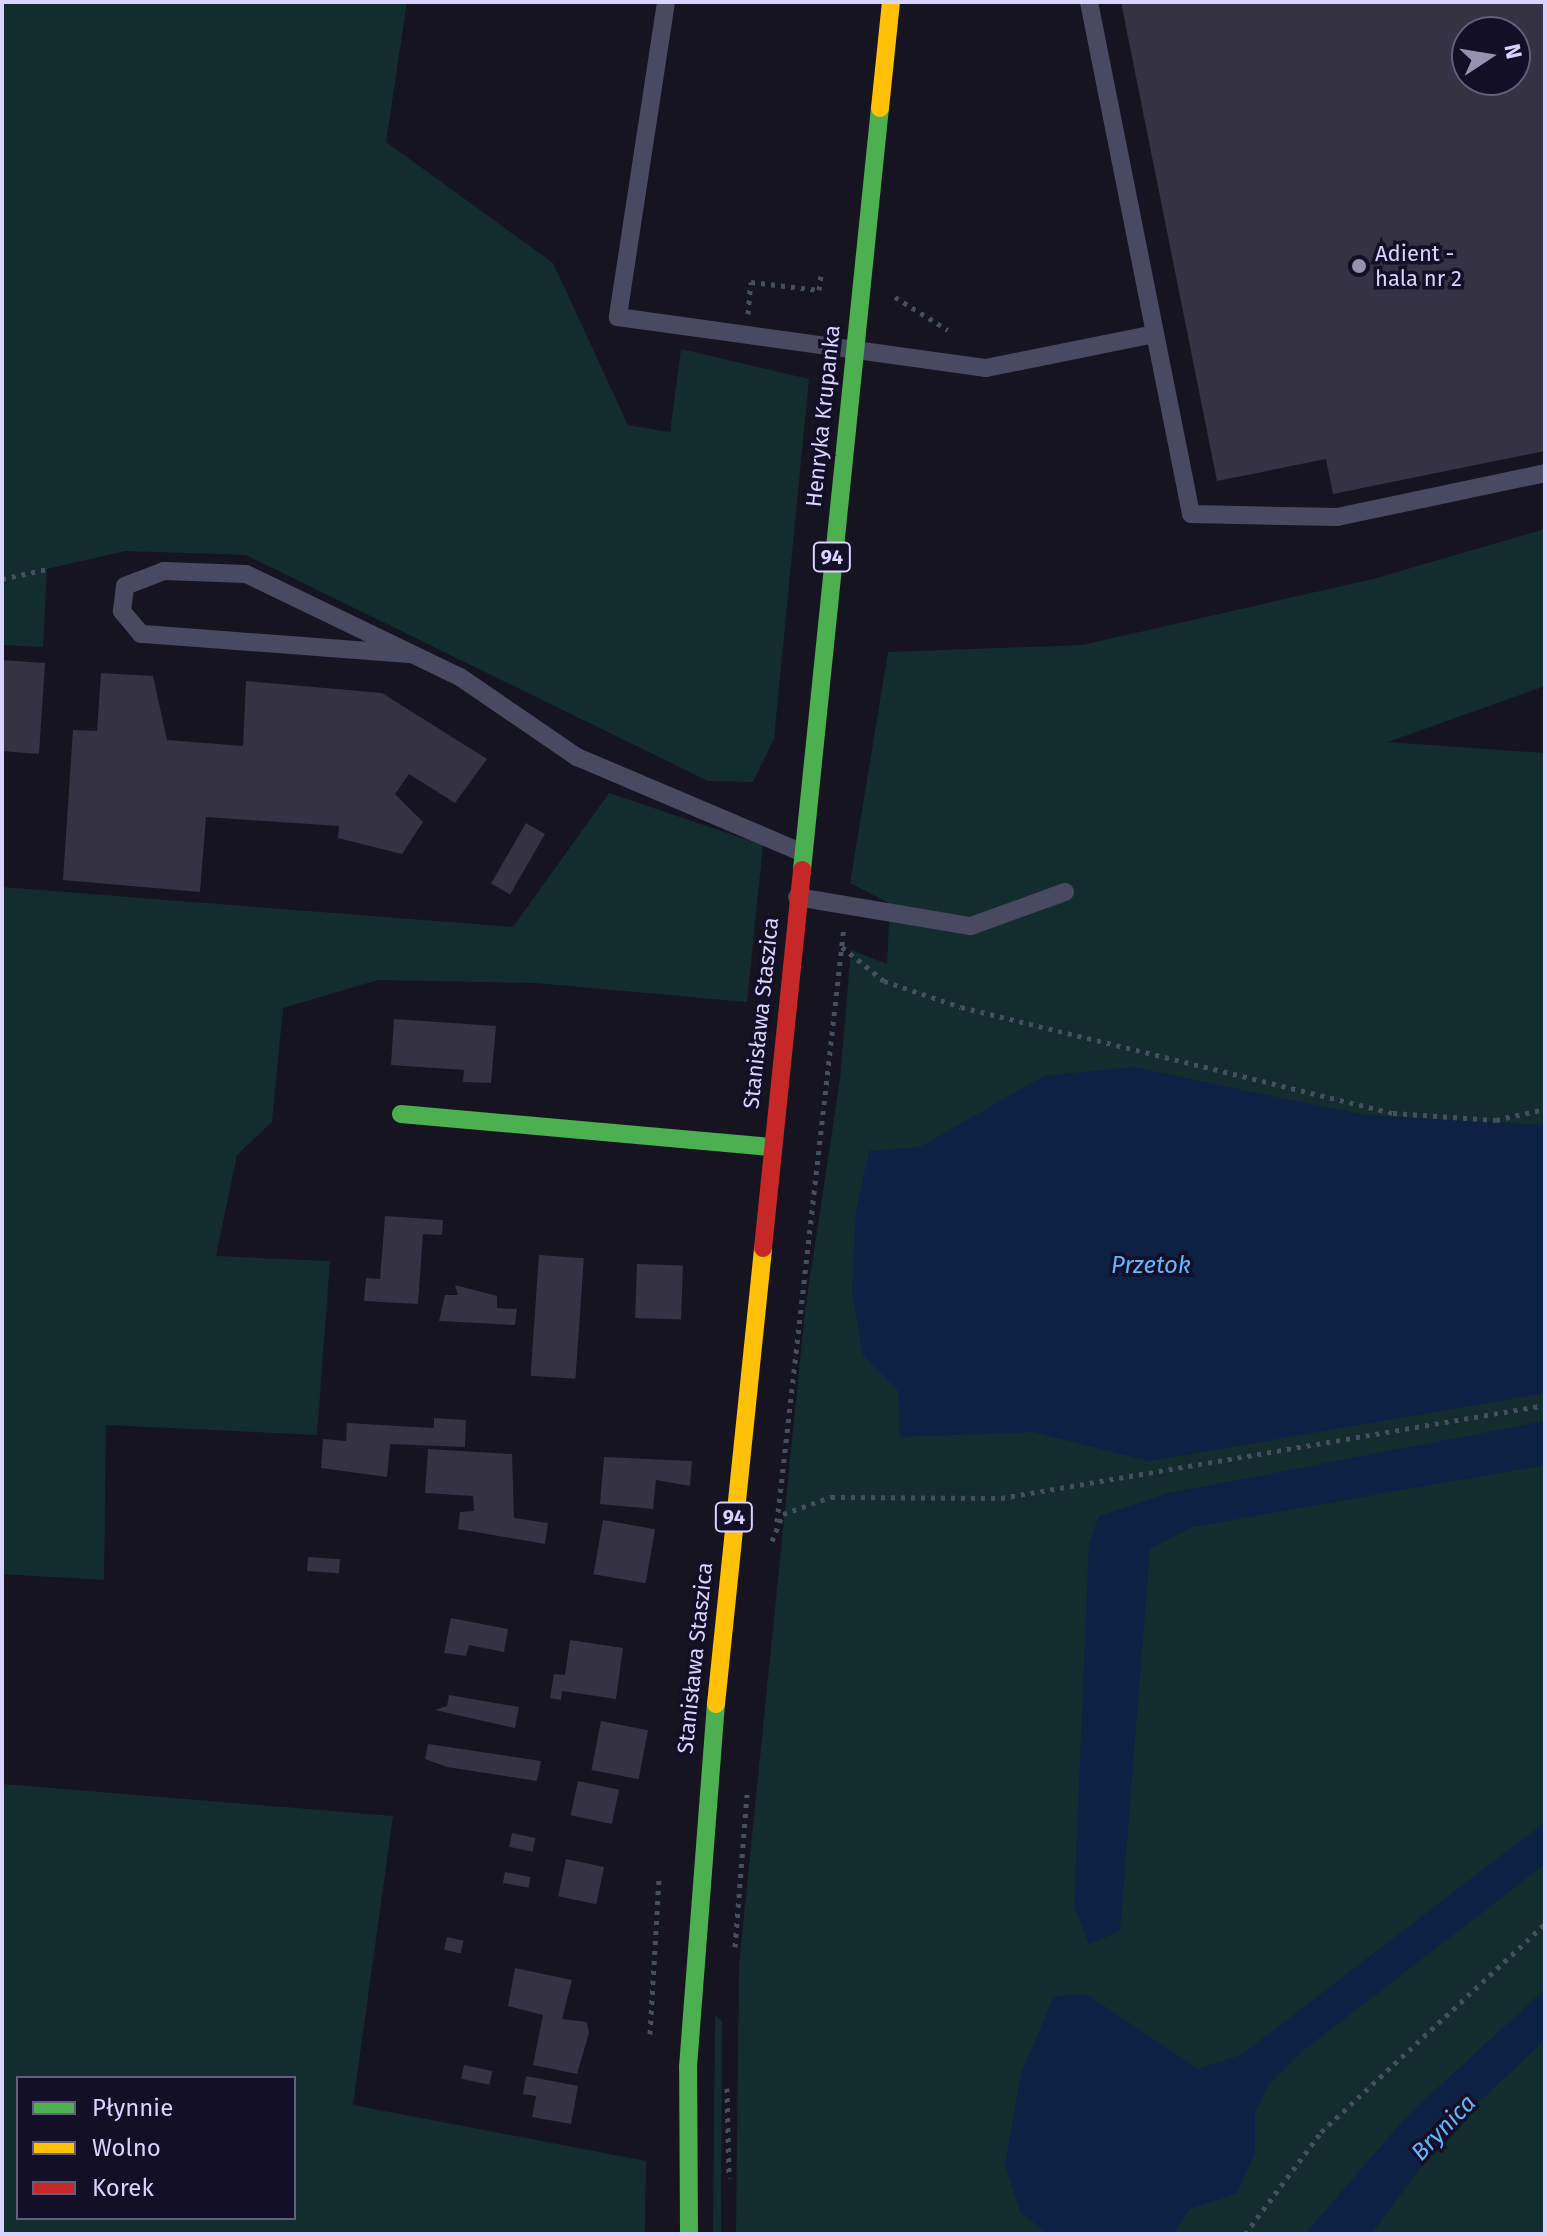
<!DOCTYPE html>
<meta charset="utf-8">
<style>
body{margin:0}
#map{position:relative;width:1547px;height:2236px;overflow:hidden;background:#161421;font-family:"Fira Sans",sans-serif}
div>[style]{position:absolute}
.green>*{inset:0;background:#132c2d}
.water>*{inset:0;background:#0d2144}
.building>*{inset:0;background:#343243;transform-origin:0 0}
.path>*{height:5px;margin-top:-2.5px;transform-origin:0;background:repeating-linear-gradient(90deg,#44505f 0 4px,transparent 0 10px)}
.lane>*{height:18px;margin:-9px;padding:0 9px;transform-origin:9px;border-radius:9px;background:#4a4962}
.fast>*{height:18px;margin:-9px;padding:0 9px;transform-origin:9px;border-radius:9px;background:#4caf50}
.slow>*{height:18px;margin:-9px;padding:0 9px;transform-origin:9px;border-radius:9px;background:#ffc107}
.jam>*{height:18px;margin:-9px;padding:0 9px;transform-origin:9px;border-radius:9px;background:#c62828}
.dots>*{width:22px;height:22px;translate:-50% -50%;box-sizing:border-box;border:4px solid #130f26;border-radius:50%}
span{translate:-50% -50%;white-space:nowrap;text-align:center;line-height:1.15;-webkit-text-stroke:7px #130f26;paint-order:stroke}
.shield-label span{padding:2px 6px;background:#130f26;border:2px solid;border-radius:6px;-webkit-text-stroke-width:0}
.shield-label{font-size:20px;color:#d9d4ff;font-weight:700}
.poi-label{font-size:22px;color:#d9d4ff}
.left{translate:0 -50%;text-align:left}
.street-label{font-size:22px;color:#d9d4ff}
.water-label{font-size:24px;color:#62b6ff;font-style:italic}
.frame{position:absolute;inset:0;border:4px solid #d9d4ff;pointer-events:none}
.legend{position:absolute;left:16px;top:2076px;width:280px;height:144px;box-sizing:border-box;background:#130f26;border:2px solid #625e7d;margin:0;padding:10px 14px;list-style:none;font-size:24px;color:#d9d4ff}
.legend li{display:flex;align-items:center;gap:16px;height:40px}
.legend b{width:40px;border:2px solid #625e7d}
.north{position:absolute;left:1451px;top:16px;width:80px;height:80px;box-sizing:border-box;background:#130f26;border:2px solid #625e7d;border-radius:50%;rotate:78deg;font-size:22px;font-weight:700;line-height:32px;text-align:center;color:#d9d4ff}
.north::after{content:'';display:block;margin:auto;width:28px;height:36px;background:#9591b1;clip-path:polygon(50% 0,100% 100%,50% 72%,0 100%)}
</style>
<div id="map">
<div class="green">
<div style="clip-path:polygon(2px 2px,407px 2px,386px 142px,553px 263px,628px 425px,670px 432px,681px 349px,809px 379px,774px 739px,753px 782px,708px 781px,246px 555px,125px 551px,47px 569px,43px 647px,2px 645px)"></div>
<div style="clip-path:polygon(1545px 529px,1545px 686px,1388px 742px,1545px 753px,1545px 2234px,736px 2234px,739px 1965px,805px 1311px,840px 1079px,851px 950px,887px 964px,890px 904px,850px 883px,888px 652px,1082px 645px,1373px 579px)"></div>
<div style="clip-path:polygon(609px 793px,763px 845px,747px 1002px,535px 983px,378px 980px,283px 1008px,272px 1122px,237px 1155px,216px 1256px,330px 1261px,317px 1435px,106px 1425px,104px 1580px,2px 1574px,2px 887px,513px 927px)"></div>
<div style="clip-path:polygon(evenodd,2px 1784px,393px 1816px,353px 2105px,646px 2161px,645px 2234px,2px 2234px,2px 1784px,294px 2078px,294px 2218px,18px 2218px,18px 2078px,294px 2078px)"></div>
<div style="clip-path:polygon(715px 2015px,722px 2022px,721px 2234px,713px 2234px)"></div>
</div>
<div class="water">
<div style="clip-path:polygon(1133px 1067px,1364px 1115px,1545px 1125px,1545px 1393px,1149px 1461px,1034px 1432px,900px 1437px,898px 1391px,863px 1355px,852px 1291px,856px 1211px,869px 1151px,920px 1147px,1044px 1076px)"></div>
<div style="clip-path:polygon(1545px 1421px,1545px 1465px,1192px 1527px,1150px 1549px,1120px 1931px,1089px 1944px,1074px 1907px,1089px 1543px,1099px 1516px,1165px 1494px)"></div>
<div style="clip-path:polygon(1545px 1822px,1545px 1864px,1304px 2050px,1268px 2086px,1255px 2112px,1255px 2154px,1236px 2194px,1190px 2209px,1173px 2234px,1048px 2234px,1020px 2212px,1005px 2164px,1021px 2074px,1054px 1996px,1086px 1994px,1198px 2069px,1241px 2055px)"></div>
<div style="clip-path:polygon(1545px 1989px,1545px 2040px,1448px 2131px,1371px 2234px,1305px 2234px,1406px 2117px)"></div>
</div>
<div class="building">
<div style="clip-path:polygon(evenodd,1121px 2px,1545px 2px,1545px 451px,1333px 494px,1326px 459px,1217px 481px,1121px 2px,1467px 32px,1515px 32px,1515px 80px,1467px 80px,1467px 32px)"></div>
<div style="clip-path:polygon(2px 660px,45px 663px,39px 754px,2px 751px)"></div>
<div style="clip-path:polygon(101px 673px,153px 676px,167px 740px,243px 746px,246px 681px,382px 693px,487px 759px,455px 803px,409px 774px,395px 794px,423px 822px,402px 854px,338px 838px,339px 826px,206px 817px,200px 892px,63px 880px,73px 730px,97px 731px)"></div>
<div style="left:526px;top:823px;width:22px;height:70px;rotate:30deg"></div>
<div style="clip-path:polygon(394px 1019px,496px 1026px,491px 1083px,463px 1082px,464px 1070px,391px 1065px)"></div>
<div style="clip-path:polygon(385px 1216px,443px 1220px,442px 1235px,423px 1234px,418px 1304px,364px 1301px,366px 1278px,380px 1279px)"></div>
<div style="left:539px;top:1255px;width:45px;height:121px;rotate:4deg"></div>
<div style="left:637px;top:1264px;width:46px;height:54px;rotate:2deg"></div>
<div style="clip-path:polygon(455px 1285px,497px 1296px,497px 1308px,517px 1309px,515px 1325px,439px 1321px,445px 1295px,458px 1295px)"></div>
<div style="clip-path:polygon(434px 1418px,466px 1420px,465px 1447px,390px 1444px,387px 1477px,321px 1468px,323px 1439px,346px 1441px,347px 1423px,434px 1428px)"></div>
<div style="clip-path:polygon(428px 1449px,512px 1454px,514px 1518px,548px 1523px,545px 1544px,458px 1529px,460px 1512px,474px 1511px,473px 1496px,425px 1493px)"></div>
<div style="clip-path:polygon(604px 1457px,692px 1461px,690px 1486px,656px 1480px,653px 1509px,600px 1504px)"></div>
<div style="left:603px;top:1520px;width:53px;height:55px;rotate:10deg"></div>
<div style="left:308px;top:1557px;width:32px;height:14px;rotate:4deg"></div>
<div style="clip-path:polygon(451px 1618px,508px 1629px,504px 1652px,469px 1645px,466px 1656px,444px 1653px)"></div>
<div style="clip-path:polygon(570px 1640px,623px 1648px,616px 1699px,562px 1691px,561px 1700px,550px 1698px,554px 1674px,565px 1675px)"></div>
<div style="clip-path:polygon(449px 1695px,519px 1707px,515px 1728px,435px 1710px,447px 1706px)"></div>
<div style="left:601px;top:1721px;width:48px;height:50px;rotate:11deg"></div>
<div style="clip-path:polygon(428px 1744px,541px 1761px,537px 1781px,447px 1767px,425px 1759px)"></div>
<div style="left:578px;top:1781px;width:42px;height:35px;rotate:12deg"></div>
<div style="left:512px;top:1833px;width:24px;height:14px;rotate:12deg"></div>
<div style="left:566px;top:1859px;width:39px;height:38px;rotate:12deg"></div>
<div style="left:505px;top:1872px;width:26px;height:11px;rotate:11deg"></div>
<div style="left:447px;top:1937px;width:17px;height:13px;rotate:13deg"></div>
<div style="clip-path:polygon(515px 1968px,572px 1980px,562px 2019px,587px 2022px,589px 2033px,577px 2074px,533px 2065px,543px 2015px,508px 2006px)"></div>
<div style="left:464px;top:2065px;width:29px;height:14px;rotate:12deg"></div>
<div style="clip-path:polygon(526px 2076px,578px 2086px,571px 2124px,532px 2117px,536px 2096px,523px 2094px)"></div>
</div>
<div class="path">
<div style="left:895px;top:297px;width:62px;rotate:31.9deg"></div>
<div style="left:748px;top:314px;width:32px;rotate:-85deg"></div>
<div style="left:751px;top:282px;width:68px;rotate:6.7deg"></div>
<div style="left:819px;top:290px;width:15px;rotate:-82deg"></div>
<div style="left:2px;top:579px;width:46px;rotate:-12.5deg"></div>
<div style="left:842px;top:947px;width:54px;rotate:39deg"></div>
<div style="left:884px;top:981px;width:81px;rotate:18.7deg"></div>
<div style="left:961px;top:1007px;width:445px;rotate:13.8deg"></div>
<div style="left:1393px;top:1113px;width:103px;rotate:3.9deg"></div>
<div style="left:1496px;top:1120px;width:50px;rotate:-12.7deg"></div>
<div style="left:777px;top:1522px;width:599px;rotate:-83.58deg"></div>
<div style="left:772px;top:1541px;width:29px;rotate:-68deg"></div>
<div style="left:783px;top:1514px;width:51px;rotate:-19.5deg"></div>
<div style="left:831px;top:1497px;width:170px;rotate:0.3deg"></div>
<div style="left:1001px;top:1498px;width:552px;rotate:-9.7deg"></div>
<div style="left:735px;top:1947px;width:153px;rotate:-85.5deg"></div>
<div style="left:650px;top:2034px;width:157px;rotate:-86.7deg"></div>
<div style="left:727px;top:2088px;width:90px;rotate:88.7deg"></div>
<div style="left:1245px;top:2234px;width:127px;rotate:-53.3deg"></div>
<div style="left:1321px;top:2132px;width:306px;rotate:-42.9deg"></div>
</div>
<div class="lane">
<div style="left:666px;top:2px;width:319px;rotate:98.7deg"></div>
<div style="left:618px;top:317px;width:372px;rotate:7.9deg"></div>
<div style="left:986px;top:368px;width:172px;rotate:-11.4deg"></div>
<div style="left:1089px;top:2px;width:522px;rotate:78.73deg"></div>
<div style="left:1191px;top:514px;width:146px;rotate:1.2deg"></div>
<div style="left:1337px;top:517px;width:213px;rotate:-11.9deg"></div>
<div style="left:409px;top:654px;width:269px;rotate:-175.7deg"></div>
<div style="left:141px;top:634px;width:30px;rotate:-130deg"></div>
<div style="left:122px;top:611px;width:25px;rotate:-83deg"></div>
<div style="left:125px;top:586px;width:42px;rotate:-21deg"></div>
<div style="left:164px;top:571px;width:82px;rotate:2.1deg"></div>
<div style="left:246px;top:574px;width:237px;rotate:25.7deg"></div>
<div style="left:460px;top:677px;width:142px;rotate:34.4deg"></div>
<div style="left:577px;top:757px;width:243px;rotate:23deg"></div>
<div style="left:797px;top:897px;width:176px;rotate:9.5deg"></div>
<div style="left:971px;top:926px;width:100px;rotate:-19.9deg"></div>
</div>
<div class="fast">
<div style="left:802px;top:870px;width:766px;rotate:-84.16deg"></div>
<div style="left:401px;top:1114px;width:371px;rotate:5.1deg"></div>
<div style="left:689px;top:2234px;width:167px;rotate:-90.3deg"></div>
<div style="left:688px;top:2067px;width:364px;rotate:-85.6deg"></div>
</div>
<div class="slow">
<div style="left:880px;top:108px;width:107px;rotate:-84.1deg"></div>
<div style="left:716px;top:1704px;width:458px;rotate:-84.1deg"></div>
</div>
<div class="jam">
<div style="left:763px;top:1248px;width:380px;rotate:-84.1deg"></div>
</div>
<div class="dots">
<div style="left:1359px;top:266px;background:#9591b1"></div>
</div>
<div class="shield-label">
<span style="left:832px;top:557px">94</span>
<span style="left:734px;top:1517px">94</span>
</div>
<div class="poi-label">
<span class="left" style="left:1375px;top:266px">Adient -<br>hala nr 2</span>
</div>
<div class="street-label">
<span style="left:823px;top:416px;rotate:-84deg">Henryka Krupanka</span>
<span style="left:761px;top:1013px;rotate:-84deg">Stanisława Staszica</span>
<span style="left:695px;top:1658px;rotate:-84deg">Stanisława Staszica</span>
</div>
<div class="water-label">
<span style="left:1151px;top:1266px">Przetok</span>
<span style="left:1444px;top:2128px;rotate:-46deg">Brynica</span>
</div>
<div class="frame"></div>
<ul class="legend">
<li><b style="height:10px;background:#4caf50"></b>Płynnie</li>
<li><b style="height:10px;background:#ffc107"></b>Wolno</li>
<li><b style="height:10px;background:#c62828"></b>Korek</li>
</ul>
<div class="north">N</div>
</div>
